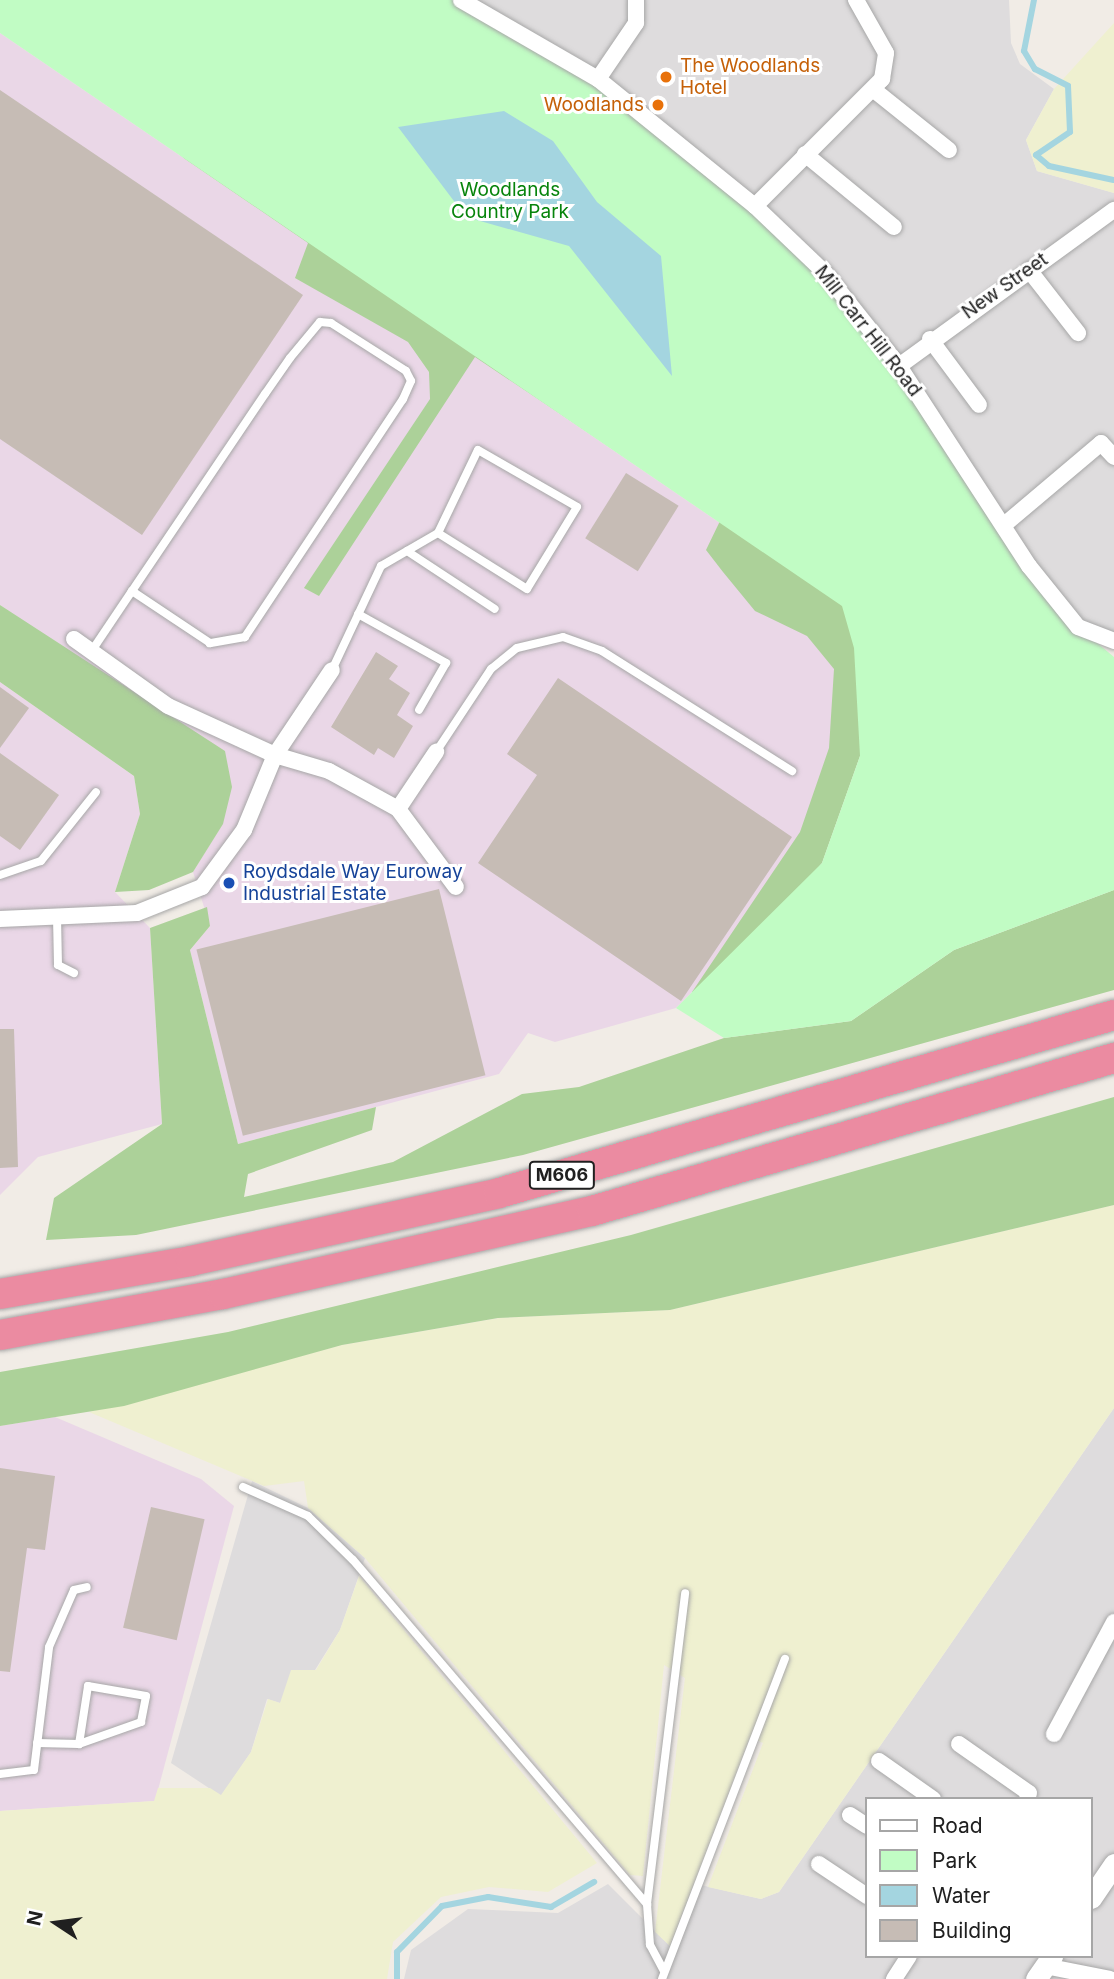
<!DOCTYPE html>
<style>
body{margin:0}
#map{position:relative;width:1114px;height:1979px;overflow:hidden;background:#f1ece6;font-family:Inter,sans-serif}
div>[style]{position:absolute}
.residential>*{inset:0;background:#dedcdd}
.industrial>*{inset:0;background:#ead7e7}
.farmland>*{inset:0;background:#eff0d0}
.forest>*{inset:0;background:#acd199}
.park>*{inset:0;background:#c1fcc4}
.water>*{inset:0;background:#a4d5e0}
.stream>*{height:6px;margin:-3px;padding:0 3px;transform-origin:3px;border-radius:3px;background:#a4d5e0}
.building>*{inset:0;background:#c6bcb5;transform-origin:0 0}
.roads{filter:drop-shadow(0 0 2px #a7a7a7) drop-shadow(0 0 2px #a7a7a7)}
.service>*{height:8px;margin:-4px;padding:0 4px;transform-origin:4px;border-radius:4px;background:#fff}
.minor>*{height:16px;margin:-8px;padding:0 8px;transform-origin:8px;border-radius:8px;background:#fff}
.tertiary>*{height:21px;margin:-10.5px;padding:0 10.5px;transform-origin:10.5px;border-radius:10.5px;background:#fff}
.motorway>*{height:30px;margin:-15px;padding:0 15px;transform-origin:15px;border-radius:15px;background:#eb8ba1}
.dots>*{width:19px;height:19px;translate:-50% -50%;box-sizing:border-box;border:4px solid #fff;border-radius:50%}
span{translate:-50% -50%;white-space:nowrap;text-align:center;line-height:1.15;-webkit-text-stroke:6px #fff;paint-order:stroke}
.shield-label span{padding:2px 5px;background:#fff;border:2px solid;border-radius:5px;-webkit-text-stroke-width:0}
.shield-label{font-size:18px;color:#202020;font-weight:700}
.food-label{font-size:19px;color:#c56008}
.left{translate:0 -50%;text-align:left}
.right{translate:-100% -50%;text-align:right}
.park-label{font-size:19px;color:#07840c}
.street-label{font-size:19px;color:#202020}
.transit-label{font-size:19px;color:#164399}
.legend{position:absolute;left:865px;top:1797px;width:228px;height:161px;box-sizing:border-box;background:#fff;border:2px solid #a6a6a6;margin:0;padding:9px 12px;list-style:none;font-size:21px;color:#202020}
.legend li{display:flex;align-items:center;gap:14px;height:35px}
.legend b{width:35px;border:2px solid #a6a6a6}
.north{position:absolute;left:21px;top:1888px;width:70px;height:70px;-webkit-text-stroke:5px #fff;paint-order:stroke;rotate:283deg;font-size:19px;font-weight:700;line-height:28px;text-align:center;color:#202020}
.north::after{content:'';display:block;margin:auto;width:24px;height:32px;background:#202020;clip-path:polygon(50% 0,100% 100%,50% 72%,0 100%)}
</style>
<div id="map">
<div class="residential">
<div style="clip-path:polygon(461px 0,1009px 0,1011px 43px,1020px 64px,1054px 89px,1026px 140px,1037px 171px,1114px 193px,1114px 641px,1094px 637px)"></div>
<div style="clip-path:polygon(evenodd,1114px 1408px,1114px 1979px,404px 1979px,411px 1950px,468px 1909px,558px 1913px,608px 1884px,669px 1945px,692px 1883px,761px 1899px,779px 1892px,1114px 1408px,867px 1799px,1091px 1799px,1091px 1956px,867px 1956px,867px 1799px)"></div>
<div style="clip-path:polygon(252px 1481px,308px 1508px,365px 1558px,340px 1630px,315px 1670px,280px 1703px,267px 1699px,251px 1752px,221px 1796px,171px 1763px)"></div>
</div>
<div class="industrial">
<div style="clip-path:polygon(0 33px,842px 606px,822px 863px,676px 1008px,555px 1042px,528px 1033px,499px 1074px,238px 1144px,190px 950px,210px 926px,193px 872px,223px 823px,41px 633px,0 605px)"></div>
<div style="clip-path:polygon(0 682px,134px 776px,140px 814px,115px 892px,150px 928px,162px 1124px,38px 1157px,0 1195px)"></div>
<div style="clip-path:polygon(55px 1417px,201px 1479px,234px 1506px,155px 1801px,0 1811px,0 1426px)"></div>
</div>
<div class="farmland">
<div style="clip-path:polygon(1114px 23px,1114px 193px,1037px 171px,1026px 140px,1054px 89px)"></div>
<div style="clip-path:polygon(1114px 1205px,1114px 1408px,779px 1892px,761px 1899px,708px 1887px,763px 1743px,750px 1737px,670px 1946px,655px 1932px,685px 1678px,664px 1665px,643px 1876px,630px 1875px,365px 1558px,308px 1508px,304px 1481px,264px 1486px,89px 1412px,342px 1345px,499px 1318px,670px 1310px)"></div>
<div style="clip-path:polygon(359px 1576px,597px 1863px,548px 1892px,489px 1887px,441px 1897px,393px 1942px,387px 1979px,0 1979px,0 1811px,154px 1801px,158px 1788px,210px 1788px,221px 1795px,251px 1752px,268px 1699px,280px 1703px,291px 1670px,316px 1670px,340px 1630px)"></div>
</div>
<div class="forest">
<div style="clip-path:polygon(0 0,949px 614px,860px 756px,822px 863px,705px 1007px,692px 992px,800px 832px,829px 748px,834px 669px,807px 636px,755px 611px,723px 572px,706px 550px,720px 521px,475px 357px,319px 596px,304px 588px,430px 399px,429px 372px,408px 342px,295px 278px,308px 243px,185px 159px)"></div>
<div style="clip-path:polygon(0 605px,225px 751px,232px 787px,223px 824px,193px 872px,149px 890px,115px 892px,140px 814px,134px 776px,0 682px)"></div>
<div style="clip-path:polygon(1114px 890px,1114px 990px,523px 1155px,136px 1235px,46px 1240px,54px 1198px,162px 1124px,150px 928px,207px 907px,210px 926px,190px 950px,238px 1144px,376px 1107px,372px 1130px,248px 1174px,244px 1197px,393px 1162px,522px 1094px,579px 1087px,724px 1038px,851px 1021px,954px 950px)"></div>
<div style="clip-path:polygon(1114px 1097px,1114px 1205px,670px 1310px,498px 1318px,342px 1345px,124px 1406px,0 1426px,0 1372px,228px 1332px,631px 1235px)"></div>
</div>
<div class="park">
<div style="clip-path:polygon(0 0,461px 0,598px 79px,825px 273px,1078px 627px,1114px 657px,1114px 890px,954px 950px,851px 1021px,724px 1038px,676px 1008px,822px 863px,860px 756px,854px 648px,842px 606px,0 33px)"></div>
</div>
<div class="water">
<div style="clip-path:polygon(504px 111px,553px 141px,597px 202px,661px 256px,672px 376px,569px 246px,466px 217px,398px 127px)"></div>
</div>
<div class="stream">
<div style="left:1034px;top:0;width:52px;rotate:101.1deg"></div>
<div style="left:1024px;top:51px;width:21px;rotate:59deg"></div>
<div style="left:1035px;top:69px;width:37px;rotate:27deg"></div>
<div style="left:1068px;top:86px;width:46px;rotate:87.5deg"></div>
<div style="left:1070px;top:132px;width:41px;rotate:145.9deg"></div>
<div style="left:1036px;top:155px;width:17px;rotate:40deg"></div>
<div style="left:1049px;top:166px;width:66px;rotate:12.2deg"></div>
<div style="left:397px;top:1979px;width:27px;rotate:-90deg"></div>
<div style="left:397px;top:1952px;width:64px;rotate:-45.6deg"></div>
<div style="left:442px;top:1906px;width:47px;rotate:-11.1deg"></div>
<div style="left:488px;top:1897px;width:64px;rotate:9deg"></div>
<div style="left:551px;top:1907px;width:50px;rotate:-30.2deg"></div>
</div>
<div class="building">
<div style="clip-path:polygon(0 90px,303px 295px,142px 535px,0 439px)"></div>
<div style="left:626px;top:473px;width:62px;height:77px;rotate:32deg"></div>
<div style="clip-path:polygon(376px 652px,398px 666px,389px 679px,410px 693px,397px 715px,413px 726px,394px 758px,378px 748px,374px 755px,331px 727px)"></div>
<div style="clip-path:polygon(558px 678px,792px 837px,681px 1001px,478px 863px,537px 775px,507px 754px)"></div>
<div style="clip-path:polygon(0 687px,29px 708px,0 748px)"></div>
<div style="clip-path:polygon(0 753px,59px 795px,20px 850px,0 836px)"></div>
<div style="left:439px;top:889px;width:192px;height:250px;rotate:76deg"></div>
<div style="clip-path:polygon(0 1029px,14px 1029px,18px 1167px,0 1168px)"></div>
<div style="clip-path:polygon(0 1468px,55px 1476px,45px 1550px,27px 1548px,10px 1672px,0 1671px)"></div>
<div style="left:151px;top:1507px;width:55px;height:124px;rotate:13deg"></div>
</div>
<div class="roads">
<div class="service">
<div style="left:407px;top:551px;width:105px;rotate:33.4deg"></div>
<div style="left:358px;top:614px;width:101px;rotate:29.1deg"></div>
<div style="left:446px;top:663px;width:54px;rotate:119.9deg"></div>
<div style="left:91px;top:652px;width:73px;rotate:-56.1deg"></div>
<div style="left:132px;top:591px;width:238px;rotate:-56deg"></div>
<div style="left:265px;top:394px;width:44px;rotate:-55.2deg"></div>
<div style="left:290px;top:358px;width:47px;rotate:-50.2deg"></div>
<div style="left:320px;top:322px;width:11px;rotate:5deg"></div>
<div style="left:331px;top:323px;width:89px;rotate:32.6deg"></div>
<div style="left:406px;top:371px;width:11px;rotate:63deg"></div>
<div style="left:411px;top:381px;width:20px;rotate:114deg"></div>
<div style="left:403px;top:399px;width:286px;rotate:123.6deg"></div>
<div style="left:245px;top:637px;width:36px;rotate:170deg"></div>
<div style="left:210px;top:643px;width:94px;rotate:-146.3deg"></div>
<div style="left:332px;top:670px;width:115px;rotate:-64.8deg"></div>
<div style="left:381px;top:566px;width:66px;rotate:-30.1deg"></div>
<div style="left:438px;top:533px;width:92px;rotate:-64.3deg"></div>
<div style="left:478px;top:450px;width:114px;rotate:29.9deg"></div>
<div style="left:577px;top:507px;width:96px;rotate:121.4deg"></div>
<div style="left:527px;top:589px;width:105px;rotate:-147.8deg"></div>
<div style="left:436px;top:752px;width:100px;rotate:-56.5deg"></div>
<div style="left:491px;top:669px;width:33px;rotate:-39deg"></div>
<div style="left:517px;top:648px;width:47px;rotate:-13.4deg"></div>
<div style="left:563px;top:637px;width:41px;rotate:19.7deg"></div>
<div style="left:602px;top:651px;width:225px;rotate:32.3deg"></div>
<div style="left:0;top:875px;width:43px;rotate:-18.9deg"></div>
<div style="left:41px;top:861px;width:88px;rotate:-51.4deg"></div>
<div style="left:57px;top:917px;width:48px;rotate:88.8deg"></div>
<div style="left:58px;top:965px;width:18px;rotate:27deg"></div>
<div style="left:243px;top:1487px;width:71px;rotate:24deg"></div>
<div style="left:308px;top:1516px;width:63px;rotate:44.4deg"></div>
<div style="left:353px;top:1560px;width:453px;rotate:49.5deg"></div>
<div style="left:37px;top:1743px;width:42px;rotate:1.4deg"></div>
<div style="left:79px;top:1744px;width:66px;rotate:-19.5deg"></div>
<div style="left:141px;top:1722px;width:26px;rotate:-79deg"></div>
<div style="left:146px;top:1696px;width:59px;rotate:-170.2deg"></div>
<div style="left:88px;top:1686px;width:59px;rotate:98.8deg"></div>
<div style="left:0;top:1774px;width:34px;rotate:-7deg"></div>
<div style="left:34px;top:1770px;width:124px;rotate:-83deg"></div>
<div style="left:49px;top:1647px;width:62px;rotate:-66.3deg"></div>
<div style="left:74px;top:1590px;width:13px;rotate:-13deg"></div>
<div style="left:664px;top:1971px;width:30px;rotate:-118deg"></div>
<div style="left:650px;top:1945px;width:41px;rotate:-94.2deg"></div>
<div style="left:647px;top:1904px;width:313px;rotate:-83deg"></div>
<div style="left:662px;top:1979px;width:343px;rotate:-69deg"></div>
</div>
<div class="minor">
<div style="left:461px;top:0;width:158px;rotate:30deg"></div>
<div style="left:598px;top:79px;width:202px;rotate:39deg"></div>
<div style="left:755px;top:206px;width:97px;rotate:43.7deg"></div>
<div style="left:825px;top:273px;width:119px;rotate:51.5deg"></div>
<div style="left:899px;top:366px;width:239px;rotate:57deg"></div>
<div style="left:1029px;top:566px;width:78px;rotate:51.2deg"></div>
<div style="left:1078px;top:627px;width:39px;rotate:21deg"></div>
<div style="left:598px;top:79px;width:68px;rotate:-55.8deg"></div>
<div style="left:636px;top:23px;width:23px;rotate:-90deg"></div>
<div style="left:874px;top:90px;width:96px;rotate:38.7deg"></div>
<div style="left:805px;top:154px;width:115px;rotate:39.4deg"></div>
<div style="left:755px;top:206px;width:180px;rotate:-45deg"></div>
<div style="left:882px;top:79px;width:26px;rotate:-81deg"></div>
<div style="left:886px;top:53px;width:61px;rotate:-119.5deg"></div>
<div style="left:1029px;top:270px;width:80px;rotate:52.1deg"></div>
<div style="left:930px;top:339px;width:82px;rotate:53.4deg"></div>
<div style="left:899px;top:366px;width:266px;rotate:-36deg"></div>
<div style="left:1004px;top:525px;width:127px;rotate:-40.2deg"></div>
<div style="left:1101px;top:443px;width:19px;rotate:47deg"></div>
<div style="left:74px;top:639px;width:115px;rotate:35.5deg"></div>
<div style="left:168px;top:706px;width:118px;rotate:24.6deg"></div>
<div style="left:275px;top:755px;width:56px;rotate:16.5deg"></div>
<div style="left:329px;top:771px;width:79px;rotate:28.8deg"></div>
<div style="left:398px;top:809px;width:97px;rotate:53.4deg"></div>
<div style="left:398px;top:809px;width:69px;rotate:-56.3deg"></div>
<div style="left:0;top:919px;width:137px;rotate:-2.5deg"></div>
<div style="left:137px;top:913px;width:70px;rotate:-21.8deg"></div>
<div style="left:202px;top:887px;width:71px;rotate:-53.6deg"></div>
<div style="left:244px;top:830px;width:81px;rotate:-67.5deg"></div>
<div style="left:275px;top:755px;width:102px;rotate:-56.2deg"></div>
<div style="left:1054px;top:1734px;width:127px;rotate:-61.8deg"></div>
<div style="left:959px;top:1744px;width:85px;rotate:35deg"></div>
<div style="left:1029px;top:1793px;width:6px;rotate:108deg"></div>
<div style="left:879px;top:1761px;width:66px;rotate:35.1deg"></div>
<div style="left:850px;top:1815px;width:20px;rotate:33deg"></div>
<div style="left:819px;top:1864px;width:58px;rotate:33.7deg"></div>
<div style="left:1045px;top:1966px;width:66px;rotate:11.3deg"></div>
<div style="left:894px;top:1979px;width:27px;rotate:-57deg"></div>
</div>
<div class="tertiary">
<div style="left:1091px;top:1898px;width:41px;rotate:-55.9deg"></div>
<div style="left:1036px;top:1979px;width:28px;rotate:-55deg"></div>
</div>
<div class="motorway">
<div style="left:0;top:1294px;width:194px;rotate:-9.8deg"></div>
<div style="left:191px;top:1261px;width:315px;rotate:-12.4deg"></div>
<div style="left:499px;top:1193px;width:640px;rotate:-16.14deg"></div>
<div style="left:0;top:1335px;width:227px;rotate:-10.4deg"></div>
<div style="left:223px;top:1294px;width:378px;rotate:-12.7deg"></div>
<div style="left:592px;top:1211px;width:544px;rotate:-16.34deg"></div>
</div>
</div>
<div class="dots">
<div style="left:666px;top:77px;background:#e8710a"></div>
<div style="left:658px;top:105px;background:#e8710a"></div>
<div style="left:229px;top:883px;background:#1a4fb4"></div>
</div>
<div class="shield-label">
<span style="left:562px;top:1175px">M606</span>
</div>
<div class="food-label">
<span class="left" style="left:680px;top:77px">The Woodlands<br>Hotel</span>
<span class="right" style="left:644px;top:105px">Woodlands</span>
</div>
<div class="park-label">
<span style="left:510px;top:201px">Woodlands<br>Country Park</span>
</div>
<div class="street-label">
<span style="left:1005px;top:286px;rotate:-35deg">New Street</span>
<span style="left:868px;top:331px;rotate:52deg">Mill Carr Hill Road</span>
</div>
<div class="transit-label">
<span class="left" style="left:243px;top:883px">Roydsdale Way Euroway<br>Industrial Estate</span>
</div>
<ul class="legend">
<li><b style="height:9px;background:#fff"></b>Road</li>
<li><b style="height:19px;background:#c1fcc4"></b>Park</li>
<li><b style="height:19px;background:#a4d5e0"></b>Water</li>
<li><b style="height:19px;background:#c6bcb5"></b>Building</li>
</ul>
<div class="north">N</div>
</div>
